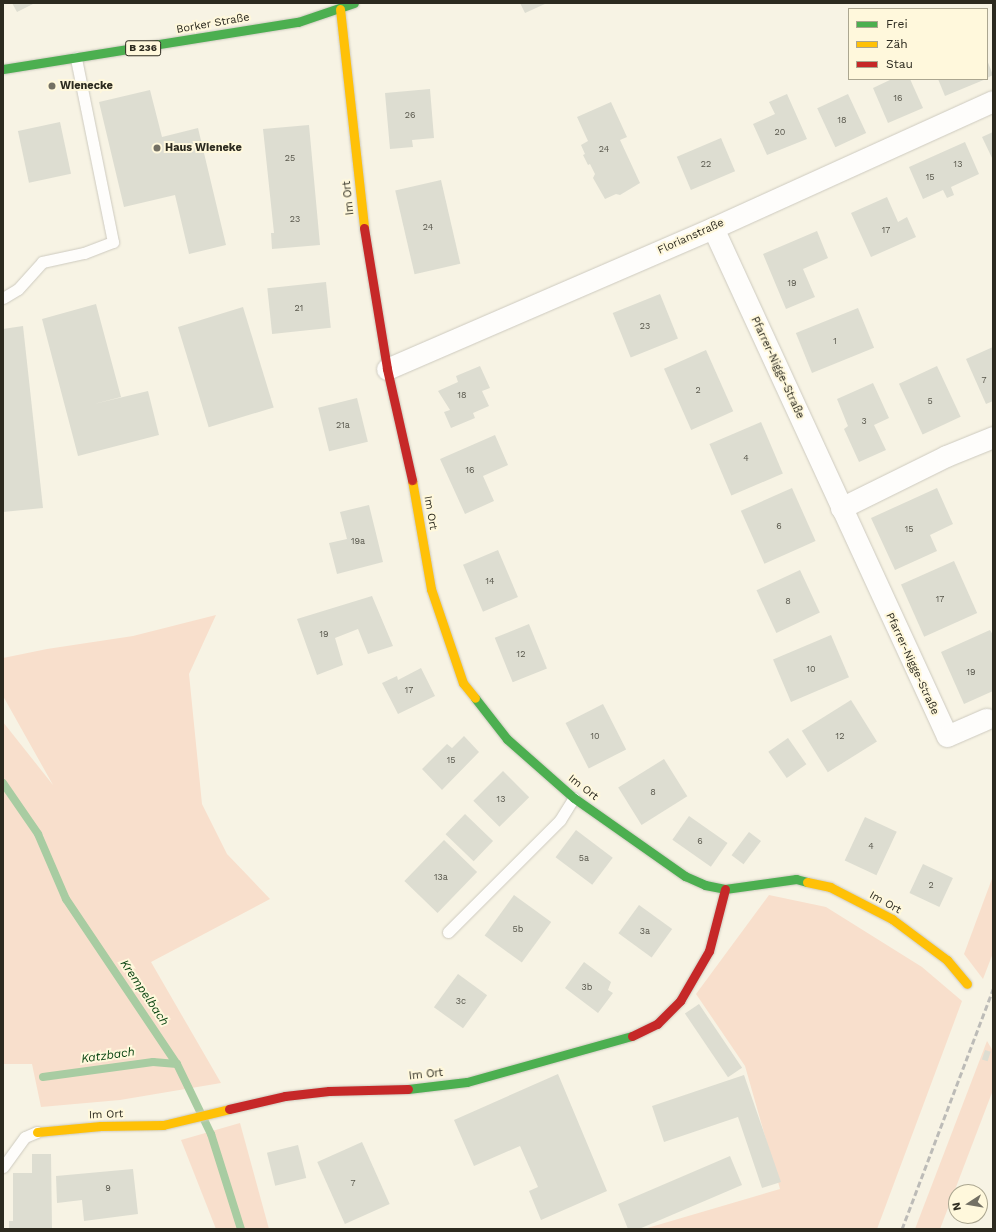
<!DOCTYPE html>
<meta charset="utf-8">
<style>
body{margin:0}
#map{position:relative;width:996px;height:1232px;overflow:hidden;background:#f7f3e4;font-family:"Work Sans",sans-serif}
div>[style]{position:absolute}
.green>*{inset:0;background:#f8dfcc}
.stream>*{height:8px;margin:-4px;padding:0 4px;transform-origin:4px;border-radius:4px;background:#a8cca2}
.building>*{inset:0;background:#ddddd1;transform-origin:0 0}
.roads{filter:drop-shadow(0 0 1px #cdcabf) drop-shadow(0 0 1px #cdcabf)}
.lane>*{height:11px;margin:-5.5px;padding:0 5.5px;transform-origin:5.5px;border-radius:5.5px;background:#fefdfb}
.street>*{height:21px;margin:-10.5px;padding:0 10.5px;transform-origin:10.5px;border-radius:10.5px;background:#fefdfb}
.fast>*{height:9px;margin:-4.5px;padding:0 4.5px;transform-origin:4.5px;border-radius:4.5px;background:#4caf50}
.slow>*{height:9px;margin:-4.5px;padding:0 4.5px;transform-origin:4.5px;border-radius:4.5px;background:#ffc107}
.jam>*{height:9px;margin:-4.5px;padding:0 4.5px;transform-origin:4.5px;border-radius:4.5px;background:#c62828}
.rail>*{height:3px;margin-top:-1.5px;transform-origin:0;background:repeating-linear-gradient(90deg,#bcbbb7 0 6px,transparent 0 9px)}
.dots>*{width:11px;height:11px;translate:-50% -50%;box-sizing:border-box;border:2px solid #fff8dc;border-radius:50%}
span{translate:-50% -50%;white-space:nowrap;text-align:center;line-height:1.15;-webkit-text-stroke:4px #fff8dc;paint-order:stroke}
.number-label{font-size:9px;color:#58574c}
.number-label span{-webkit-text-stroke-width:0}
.shield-label span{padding:1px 3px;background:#fff8dc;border:1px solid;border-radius:3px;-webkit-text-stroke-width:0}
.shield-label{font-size:10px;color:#2c2a1f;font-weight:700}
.street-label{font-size:11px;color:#2c2a1f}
.poi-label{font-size:11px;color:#2c2a1f;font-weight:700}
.left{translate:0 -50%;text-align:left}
.water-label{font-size:12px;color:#0c4613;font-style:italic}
.frame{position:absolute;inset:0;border:4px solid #2c2a1f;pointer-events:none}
.legend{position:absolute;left:848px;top:8px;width:140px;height:72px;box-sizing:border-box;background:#fff8dc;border:1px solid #aba690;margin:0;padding:5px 7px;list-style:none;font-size:12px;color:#2c2a1f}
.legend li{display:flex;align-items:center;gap:8px;height:20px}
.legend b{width:20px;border:1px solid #aba690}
.north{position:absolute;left:948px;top:1184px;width:40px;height:40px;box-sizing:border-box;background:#fff8dc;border:1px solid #aba690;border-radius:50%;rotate:258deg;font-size:11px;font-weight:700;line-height:16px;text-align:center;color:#2c2a1f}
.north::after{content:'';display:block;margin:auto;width:14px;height:18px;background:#737064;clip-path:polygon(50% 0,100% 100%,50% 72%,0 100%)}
</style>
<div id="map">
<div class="green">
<div style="clip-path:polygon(216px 615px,189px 674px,202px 804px,227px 854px,270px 899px,151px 962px,221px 1083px,120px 1100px,41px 1107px,32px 1064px,3px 1064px,3px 722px,53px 785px,3px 696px,3px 658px,47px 649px,133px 636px)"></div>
<div style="clip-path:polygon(993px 876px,993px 953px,983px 979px,964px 954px)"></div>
<div style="clip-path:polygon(769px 895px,826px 907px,922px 967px,962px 1001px,877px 1229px,644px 1229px,780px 1189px,745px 1066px,696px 994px)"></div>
<div style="clip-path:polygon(987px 1041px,993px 1051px,993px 1090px,940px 1229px,915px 1229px)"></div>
<div style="clip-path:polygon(240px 1123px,269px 1229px,216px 1229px,181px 1140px)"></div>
</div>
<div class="stream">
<div style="left:3px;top:783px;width:62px;rotate:55.5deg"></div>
<div style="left:38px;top:834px;width:71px;rotate:66.7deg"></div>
<div style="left:66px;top:899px;width:199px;rotate:56.1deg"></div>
<div style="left:177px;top:1064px;width:78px;rotate:64.1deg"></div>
<div style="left:211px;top:1134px;width:100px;rotate:72.5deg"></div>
<div style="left:43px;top:1077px;width:111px;rotate:-7.8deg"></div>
<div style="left:153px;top:1062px;width:24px;rotate:5deg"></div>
</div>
<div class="building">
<div style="clip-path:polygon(12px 3px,35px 3px,17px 12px)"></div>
<div style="clip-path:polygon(520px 3px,547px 3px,525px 13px)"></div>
<div style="clip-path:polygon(987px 60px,993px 75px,987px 78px)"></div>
<div style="clip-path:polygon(892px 79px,910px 79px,923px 108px,888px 123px,873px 88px)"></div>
<div style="clip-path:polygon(938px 79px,986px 79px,945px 96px)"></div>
<div style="clip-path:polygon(430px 89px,434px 138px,412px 140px,413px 147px,390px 149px,385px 93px)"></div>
<div style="clip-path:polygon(150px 90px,162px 137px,198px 128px,226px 245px,189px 254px,175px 195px,124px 207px,99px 102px)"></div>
<div style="clip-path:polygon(787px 94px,807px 139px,767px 155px,753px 124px,775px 114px,769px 102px)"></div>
<div style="left:848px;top:94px;width:43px;height:34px;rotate:65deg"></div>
<div style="clip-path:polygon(611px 102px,627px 137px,620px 140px,640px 183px,620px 195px,616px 194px,605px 199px,593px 178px,595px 174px,590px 164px,588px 165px,583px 155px,585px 154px,581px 145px,588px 141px,577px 117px)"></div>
<div style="left:60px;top:122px;width:53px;height:43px;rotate:78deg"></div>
<div style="clip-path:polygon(309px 125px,320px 245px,272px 249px,271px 233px,274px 233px,263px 129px)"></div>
<div style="clip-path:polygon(993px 132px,993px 160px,982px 137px)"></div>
<div style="left:721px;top:138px;width:36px;height:48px;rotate:67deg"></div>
<div style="clip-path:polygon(965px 142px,979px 174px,951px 187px,954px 195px,947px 198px,943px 190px,923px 199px,909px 167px)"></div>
<div style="left:441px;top:180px;width:86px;height:47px;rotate:77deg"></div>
<div style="clip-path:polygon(887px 197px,898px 222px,907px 217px,916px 237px,871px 257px,851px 213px)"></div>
<div style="clip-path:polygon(817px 231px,828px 258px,803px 269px,815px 297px,786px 309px,763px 254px)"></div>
<div style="left:326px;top:282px;width:46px;height:59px;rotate:84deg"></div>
<div style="left:660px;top:294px;width:48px;height:51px;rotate:68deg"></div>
<div style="clip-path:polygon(96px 304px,121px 397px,94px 404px,148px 391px,159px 435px,78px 456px,42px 319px)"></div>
<div style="left:243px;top:307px;width:105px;height:68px;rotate:73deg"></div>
<div style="left:858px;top:308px;width:43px;height:67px;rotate:68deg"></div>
<div style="clip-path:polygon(23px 326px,43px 508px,3px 512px,3px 329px)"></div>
<div style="clip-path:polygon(993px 347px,993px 401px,986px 404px,966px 359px)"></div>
<div style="left:706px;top:350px;width:67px;height:46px;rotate:66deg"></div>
<div style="clip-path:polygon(480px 366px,490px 388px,482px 391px,489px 406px,473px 413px,475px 418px,451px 428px,444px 412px,450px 410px,438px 391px,458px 382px,456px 376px)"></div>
<div style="left:937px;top:366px;width:56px;height:42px;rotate:65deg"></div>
<div style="clip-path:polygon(873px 383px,889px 418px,874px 425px,886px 450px,859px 462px,844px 429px,848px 426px,837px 399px)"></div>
<div style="left:357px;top:398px;width:45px;height:40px;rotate:76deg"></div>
<div style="left:761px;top:422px;width:56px;height:56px;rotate:67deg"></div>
<div style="clip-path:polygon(495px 435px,508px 465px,483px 476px,494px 501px,465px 514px,440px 459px)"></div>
<div style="left:792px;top:488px;width:58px;height:56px;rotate:66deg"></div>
<div style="clip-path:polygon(937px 488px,953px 524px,930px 535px,937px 551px,895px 570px,871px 518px)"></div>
<div style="clip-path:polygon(369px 505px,383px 562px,337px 574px,329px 543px,347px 539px,340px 512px)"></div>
<div style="left:498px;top:550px;width:51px;height:38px;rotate:67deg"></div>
<div style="left:954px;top:561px;width:57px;height:58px;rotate:66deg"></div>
<div style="left:800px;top:570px;width:47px;height:48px;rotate:65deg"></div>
<div style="clip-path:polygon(372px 596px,393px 646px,368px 654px,358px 629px,335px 638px,343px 665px,317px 675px,297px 619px)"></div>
<div style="left:529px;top:624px;width:48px;height:37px;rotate:68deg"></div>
<div style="clip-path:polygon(990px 630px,993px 635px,993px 691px,964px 704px,941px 652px)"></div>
<div style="left:831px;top:635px;width:46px;height:63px;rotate:67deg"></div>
<div style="clip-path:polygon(421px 668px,435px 696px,398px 714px,382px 683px,397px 676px,398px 680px)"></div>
<div style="left:851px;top:700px;width:49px;height:58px;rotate:58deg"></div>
<div style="left:603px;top:704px;width:51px;height:42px;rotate:63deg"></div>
<div style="clip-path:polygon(464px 736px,479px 752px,442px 790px,422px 769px,447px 744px,452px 748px)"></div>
<div style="left:788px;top:738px;width:32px;height:24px;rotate:55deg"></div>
<div style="left:664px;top:759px;width:44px;height:54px;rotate:58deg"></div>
<div style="left:503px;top:771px;width:37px;height:42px;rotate:45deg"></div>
<div style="left:465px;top:814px;width:39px;height:28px;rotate:44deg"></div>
<div style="left:689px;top:816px;width:47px;height:29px;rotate:35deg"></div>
<div style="left:865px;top:817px;width:35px;height:48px;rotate:25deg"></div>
<div style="left:576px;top:830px;width:46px;height:34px;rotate:37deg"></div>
<div style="left:749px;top:832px;width:15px;height:29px;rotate:37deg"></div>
<div style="left:444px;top:840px;width:46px;height:57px;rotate:44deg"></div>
<div style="left:923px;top:864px;width:33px;height:32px;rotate:25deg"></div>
<div style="left:514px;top:895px;width:46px;height:50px;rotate:36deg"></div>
<div style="left:639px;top:905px;width:41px;height:35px;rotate:36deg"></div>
<div style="clip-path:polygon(584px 962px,611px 982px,608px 990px,613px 993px,598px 1013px,565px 988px)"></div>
<div style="left:458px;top:974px;width:36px;height:41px;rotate:36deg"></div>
<div style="left:699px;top:1004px;width:77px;height:17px;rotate:56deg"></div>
<div style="left:985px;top:1050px;width:6px;height:10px;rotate:18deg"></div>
<div style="clip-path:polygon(558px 1074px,607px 1191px,541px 1220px,529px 1191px,538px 1187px,520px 1146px,474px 1166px,454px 1120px)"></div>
<div style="clip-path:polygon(744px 1075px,781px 1182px,762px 1188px,738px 1117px,664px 1142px,652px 1106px)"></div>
<div style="left:362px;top:1142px;width:68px;height:49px;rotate:66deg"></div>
<div style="left:298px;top:1145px;width:34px;height:32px;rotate:76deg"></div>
<div style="clip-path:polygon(32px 1154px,51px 1154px,52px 1229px,9px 1229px,9px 1221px,13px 1221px,13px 1173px,32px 1173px)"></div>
<div style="clip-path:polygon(730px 1156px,742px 1185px,639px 1229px,628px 1229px,618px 1204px)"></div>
<div style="clip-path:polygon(133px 1169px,138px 1214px,84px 1221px,82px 1200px,57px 1203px,56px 1176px)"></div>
</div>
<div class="roads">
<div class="lane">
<div style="left:3px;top:298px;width:17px;rotate:-31deg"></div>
<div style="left:18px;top:289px;width:36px;rotate:-48deg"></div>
<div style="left:42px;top:262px;width:43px;rotate:-12.1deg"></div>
<div style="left:84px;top:253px;width:31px;rotate:-21deg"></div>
<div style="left:113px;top:242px;width:188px;rotate:-101.4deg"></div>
<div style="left:448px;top:932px;width:158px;rotate:-45deg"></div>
<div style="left:560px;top:820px;width:26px;rotate:-58deg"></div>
<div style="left:3px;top:1167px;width:37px;rotate:-54deg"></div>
<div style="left:25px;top:1137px;width:13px;rotate:-23deg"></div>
</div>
<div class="street">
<div style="left:713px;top:228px;width:559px;rotate:65.27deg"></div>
<div style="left:947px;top:736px;width:43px;rotate:-23.6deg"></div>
<div style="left:387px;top:369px;width:355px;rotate:-23.4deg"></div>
<div style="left:713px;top:228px;width:307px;rotate:-24.4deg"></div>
<div style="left:841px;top:508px;width:117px;rotate:-26.3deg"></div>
<div style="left:946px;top:456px;width:51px;rotate:-22deg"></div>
</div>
<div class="fast">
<div style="left:3px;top:69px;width:299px;rotate:-9.1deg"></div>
<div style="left:298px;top:22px;width:59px;rotate:-18.7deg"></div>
<div style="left:475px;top:698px;width:52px;rotate:52deg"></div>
<div style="left:507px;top:739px;width:89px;rotate:41.4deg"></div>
<div style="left:574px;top:798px;width:136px;rotate:35.1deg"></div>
<div style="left:685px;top:876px;width:22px;rotate:24deg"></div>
<div style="left:705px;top:885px;width:20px;rotate:11deg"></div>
<div style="left:725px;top:889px;width:72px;rotate:-8deg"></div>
<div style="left:796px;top:879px;width:11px;rotate:15deg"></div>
<div style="left:408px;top:1089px;width:59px;rotate:-6.8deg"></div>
<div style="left:467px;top:1082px;width:171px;rotate:-15.6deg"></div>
</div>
<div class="slow">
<div style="left:340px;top:9px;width:220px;rotate:83.7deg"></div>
<div style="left:412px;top:480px;width:111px;rotate:80.1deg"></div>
<div style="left:431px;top:589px;width:99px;rotate:71.2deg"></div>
<div style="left:463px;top:683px;width:19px;rotate:51deg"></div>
<div style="left:807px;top:882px;width:24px;rotate:12deg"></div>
<div style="left:830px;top:887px;width:70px;rotate:27.3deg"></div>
<div style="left:892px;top:919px;width:69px;rotate:36.7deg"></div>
<div style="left:947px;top:960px;width:31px;rotate:50deg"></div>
<div style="left:37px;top:1132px;width:64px;rotate:-5.4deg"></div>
<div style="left:101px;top:1126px;width:62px;rotate:-0.9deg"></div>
<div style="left:163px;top:1125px;width:68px;rotate:-13.6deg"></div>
</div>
<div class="jam">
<div style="left:364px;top:228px;width:143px;rotate:80.7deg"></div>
<div style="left:387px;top:369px;width:114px;rotate:77.3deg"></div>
<div style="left:632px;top:1036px;width:28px;rotate:-26deg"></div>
<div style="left:657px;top:1024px;width:33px;rotate:-45deg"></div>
<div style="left:680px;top:1001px;width:58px;rotate:-59.9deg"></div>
<div style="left:709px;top:951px;width:64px;rotate:-75.5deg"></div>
<div style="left:229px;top:1109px;width:57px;rotate:-13.1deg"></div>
<div style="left:285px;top:1096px;width:44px;rotate:-6.5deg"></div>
<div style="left:329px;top:1091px;width:79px;rotate:-1.5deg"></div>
</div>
</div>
<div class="rail">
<div style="left:902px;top:1229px;width:257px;rotate:-69.2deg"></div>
</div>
<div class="dots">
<div style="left:52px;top:86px;background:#737064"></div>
<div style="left:157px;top:148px;background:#737064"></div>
</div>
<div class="number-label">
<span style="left:898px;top:98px">16</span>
<span style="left:410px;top:115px">26</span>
<span style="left:842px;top:120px">18</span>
<span style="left:780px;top:132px">20</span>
<span style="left:604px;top:149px">24</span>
<span style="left:290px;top:158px">25</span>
<span style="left:706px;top:164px">22</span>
<span style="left:958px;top:164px">13</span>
<span style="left:930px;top:177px">15</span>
<span style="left:295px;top:219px">23</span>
<span style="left:428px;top:227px">24</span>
<span style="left:886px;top:230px">17</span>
<span style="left:792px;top:283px">19</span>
<span style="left:299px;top:308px">21</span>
<span style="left:645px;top:326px">23</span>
<span style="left:835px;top:341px">1</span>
<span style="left:984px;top:380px">7</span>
<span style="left:698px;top:390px">2</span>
<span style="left:462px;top:395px">18</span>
<span style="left:930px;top:401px">5</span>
<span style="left:864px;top:421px">3</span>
<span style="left:343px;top:425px">21a</span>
<span style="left:746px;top:458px">4</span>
<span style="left:470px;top:470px">16</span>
<span style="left:779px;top:526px">6</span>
<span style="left:909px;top:529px">15</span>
<span style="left:358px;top:541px">19a</span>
<span style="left:490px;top:581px">14</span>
<span style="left:940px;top:599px">17</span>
<span style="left:788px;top:601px">8</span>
<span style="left:324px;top:634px">19</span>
<span style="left:521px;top:654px">12</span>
<span style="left:811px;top:669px">10</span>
<span style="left:971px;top:672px">19</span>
<span style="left:409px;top:690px">17</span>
<span style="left:595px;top:736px">10</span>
<span style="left:840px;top:736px">12</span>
<span style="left:451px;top:760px">15</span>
<span style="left:653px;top:792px">8</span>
<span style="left:501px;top:799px">13</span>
<span style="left:700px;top:841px">6</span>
<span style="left:871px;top:846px">4</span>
<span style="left:584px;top:858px">5a</span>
<span style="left:441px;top:877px">13a</span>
<span style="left:931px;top:885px">2</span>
<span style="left:518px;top:929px">5b</span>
<span style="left:645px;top:931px">3a</span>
<span style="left:587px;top:987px">3b</span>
<span style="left:461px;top:1001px">3c</span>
<span style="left:353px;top:1183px">7</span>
<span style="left:108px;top:1188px">9</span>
</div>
<div class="shield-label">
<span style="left:143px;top:48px">B 236</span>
</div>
<div class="street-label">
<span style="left:213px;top:24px;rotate:-10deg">Borker Straße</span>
<span style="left:349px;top:198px;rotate:-96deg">Im Ort</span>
<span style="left:691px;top:237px;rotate:-24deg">Florianstraße</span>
<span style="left:777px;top:368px;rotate:65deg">Pfarrer-Nigge-Straße</span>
<span style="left:430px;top:513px;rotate:80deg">Im Ort</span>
<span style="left:912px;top:664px;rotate:65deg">Pfarrer-Nigge-Straße</span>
<span style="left:583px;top:788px;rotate:38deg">Im Ort</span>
<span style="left:885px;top:903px;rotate:29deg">Im Ort</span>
<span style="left:426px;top:1075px;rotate:-6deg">Im Ort</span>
<span style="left:106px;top:1115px;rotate:-2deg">Im Ort</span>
</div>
<div class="poi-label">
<span class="left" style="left:60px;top:86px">Wienecke</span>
<span class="left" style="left:165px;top:148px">Haus Wieneke</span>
</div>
<div class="water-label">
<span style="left:144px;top:993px;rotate:56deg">Krempelbach</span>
<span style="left:108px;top:1056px;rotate:-8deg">Katzbach</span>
</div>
<div class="frame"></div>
<ul class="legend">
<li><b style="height:5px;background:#4caf50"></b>Frei</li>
<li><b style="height:5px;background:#ffc107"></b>Zäh</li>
<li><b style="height:5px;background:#c62828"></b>Stau</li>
</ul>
<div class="north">N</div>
</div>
